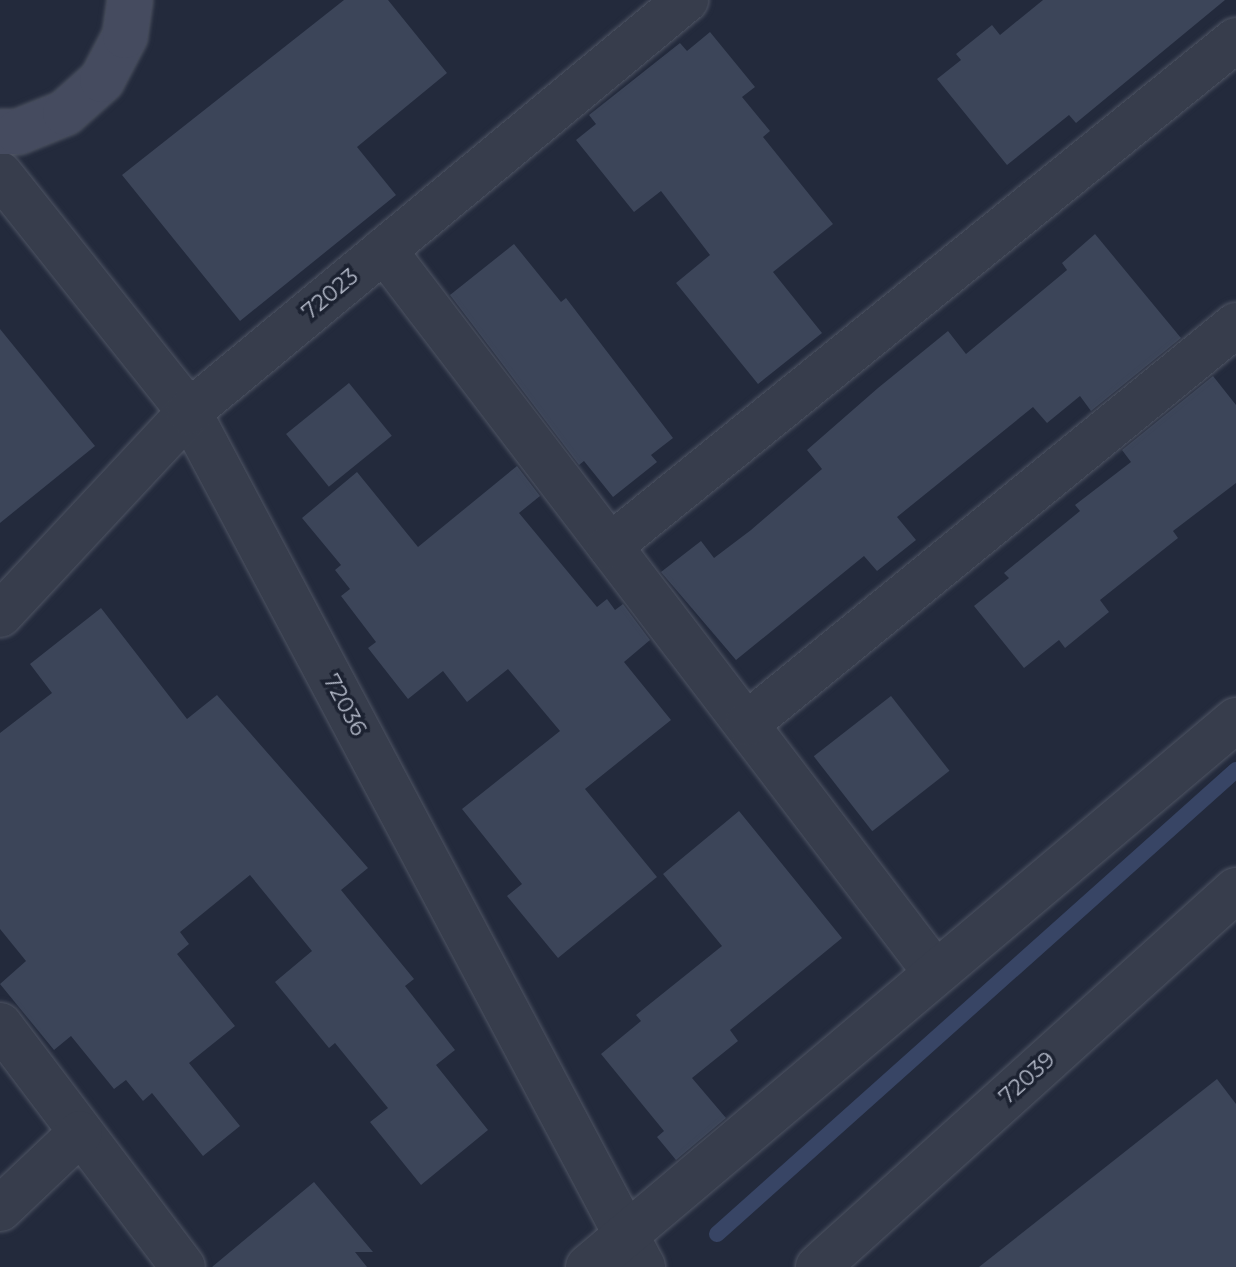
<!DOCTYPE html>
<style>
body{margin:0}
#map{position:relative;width:1236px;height:1267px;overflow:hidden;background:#232a3c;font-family:Montserrat,sans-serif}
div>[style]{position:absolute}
.stream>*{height:16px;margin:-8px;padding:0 8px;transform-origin:8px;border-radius:8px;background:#384565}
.building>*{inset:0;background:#3c4559;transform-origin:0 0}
.roads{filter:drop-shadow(0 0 2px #4f5564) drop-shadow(0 0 2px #4f5564)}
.minor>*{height:44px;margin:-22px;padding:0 22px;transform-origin:22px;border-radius:22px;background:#373d4c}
.secondary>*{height:44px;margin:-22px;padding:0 22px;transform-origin:22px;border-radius:22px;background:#454b5f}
span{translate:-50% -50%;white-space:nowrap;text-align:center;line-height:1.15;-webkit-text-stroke:7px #1c2231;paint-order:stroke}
.street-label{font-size:22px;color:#b2b8c7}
</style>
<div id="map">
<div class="stream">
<div style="left:717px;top:1234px;width:696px;rotate:-41.8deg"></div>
</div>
<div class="building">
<div style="clip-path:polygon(344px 0,388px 0,447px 73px,357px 147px,396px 195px,240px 321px,122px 175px)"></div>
<div style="clip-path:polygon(1043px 0,1225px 0,1076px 123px,1069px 115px,1007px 165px,937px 79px,961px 60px,956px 54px,992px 25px,1000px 35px)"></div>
<div style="clip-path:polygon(710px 32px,755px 87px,742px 97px,770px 131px,763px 137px,833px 224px,773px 272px,822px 333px,758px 384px,676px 283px,710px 255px,661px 191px,634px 212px,576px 140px,596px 124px,589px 115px,680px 43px,687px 51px)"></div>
<div style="clip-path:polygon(1095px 234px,1181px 338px,1091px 411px,1080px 396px,1047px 423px,1033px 407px,897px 517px,916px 540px,877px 571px,864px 556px,736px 660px,661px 572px,701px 541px,714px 558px,751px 530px,822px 469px,807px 450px,878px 388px,948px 331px,966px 354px,1067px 270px,1062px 263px)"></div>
<div style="clip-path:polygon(514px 244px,561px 302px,566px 298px,673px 438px,651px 455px,657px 462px,613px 497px,584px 461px,579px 465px,450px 295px)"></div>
<div style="clip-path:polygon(0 329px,95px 446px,0 523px)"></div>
<div style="clip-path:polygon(1213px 376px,1236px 405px,1236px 483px,1173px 531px,1178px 538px,1100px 600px,1109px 612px,1065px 648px,1059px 640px,1024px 668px,974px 606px,1009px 578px,1004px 573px,1080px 511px,1075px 505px,1131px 462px,1122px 450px)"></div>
<div style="left:349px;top:383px;width:68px;height:81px;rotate:51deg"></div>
<div style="clip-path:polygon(517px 466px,540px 496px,519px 513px,597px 607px,607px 599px,615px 610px,623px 604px,650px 640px,624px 662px,671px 720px,585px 789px,657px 877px,558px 958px,507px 896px,522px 884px,462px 809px,560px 731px,508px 669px,467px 702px,443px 671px,408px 699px,368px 648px,376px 642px,341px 596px,350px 589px,335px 570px,341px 565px,302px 518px,357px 472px,418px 547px)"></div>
<div style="clip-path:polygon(101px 608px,187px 719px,217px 695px,368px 868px,341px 890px,414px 979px,405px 986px,455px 1050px,436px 1065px,488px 1130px,421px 1185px,370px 1122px,388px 1108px,335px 1043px,329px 1048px,275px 982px,312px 951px,250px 875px,180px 932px,189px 944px,177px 954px,235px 1026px,189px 1063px,240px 1126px,203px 1156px,152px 1093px,143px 1101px,126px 1080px,114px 1089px,71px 1036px,54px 1050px,0 984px,26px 961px,0 929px,0 733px,52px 693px,30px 664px)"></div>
<div style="left:891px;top:696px;width:95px;height:98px;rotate:52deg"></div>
<div style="clip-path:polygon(739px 811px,842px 938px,730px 1030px,738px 1041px,692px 1078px,726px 1118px,676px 1160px,657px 1137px,664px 1131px,601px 1054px,641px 1021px,636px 1015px,722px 946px,663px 874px)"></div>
<div style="clip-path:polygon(1217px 1079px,1236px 1104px,1236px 1267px,979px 1267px)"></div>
<div style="clip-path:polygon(314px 1182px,373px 1252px,355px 1252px,367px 1267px,212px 1267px)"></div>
</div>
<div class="roads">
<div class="minor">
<div style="left:0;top:174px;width:304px;rotate:51.5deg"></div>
<div style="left:189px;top:412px;width:968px;rotate:62.03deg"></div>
<div style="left:384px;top:250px;width:908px;rotate:52.65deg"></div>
<div style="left:610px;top:546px;width:805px;rotate:-38.95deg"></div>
<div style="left:0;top:615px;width:277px;rotate:-47deg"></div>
<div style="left:189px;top:412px;width:646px;rotate:-39.66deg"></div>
<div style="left:748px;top:723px;width:630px;rotate:-39.2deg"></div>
<div style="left:0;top:1025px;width:303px;rotate:52.9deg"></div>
<div style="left:0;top:1209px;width:110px;rotate:-43.5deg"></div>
<div style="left:588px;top:1267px;width:848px;rotate:-40.17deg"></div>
<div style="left:818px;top:1267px;width:563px;rotate:-42.05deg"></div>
</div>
<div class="secondary">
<div style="left:0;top:132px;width:18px"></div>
<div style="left:18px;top:132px;width:51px;rotate:-22deg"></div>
<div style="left:65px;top:113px;width:50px;rotate:-41.7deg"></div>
<div style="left:102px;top:80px;width:50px;rotate:-62.4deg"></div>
<div style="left:125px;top:36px;width:36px;rotate:-82deg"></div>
</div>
</div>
<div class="street-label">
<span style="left:330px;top:294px;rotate:-40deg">72023</span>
<span style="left:345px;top:705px;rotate:62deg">72036</span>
<span style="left:1027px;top:1078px;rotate:-42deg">72039</span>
</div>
</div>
